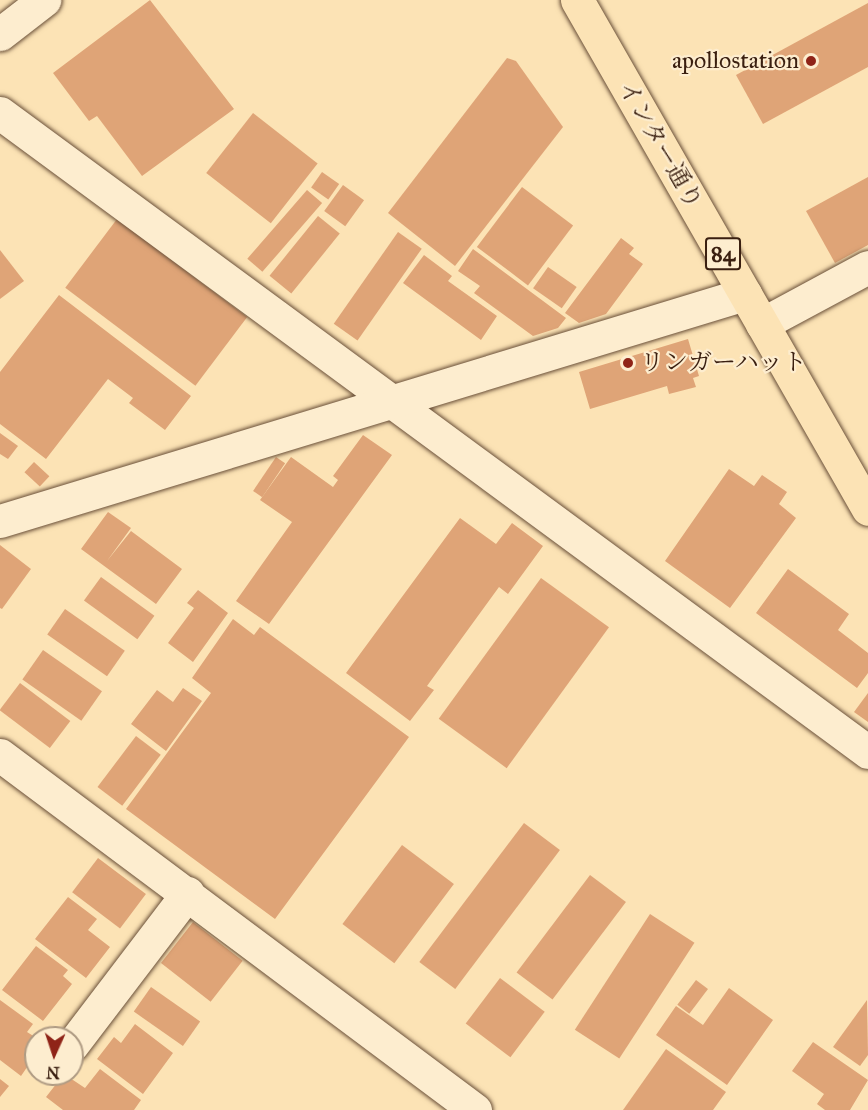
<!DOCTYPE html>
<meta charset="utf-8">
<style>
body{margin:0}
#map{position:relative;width:868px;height:1110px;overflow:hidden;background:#fce3b5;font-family:"IM FELL Great Primer","Noto Serif JP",serif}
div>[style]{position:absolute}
.building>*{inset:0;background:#dfa477;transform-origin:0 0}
.roads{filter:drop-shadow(0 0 2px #6a5039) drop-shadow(0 0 2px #6a5039)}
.minor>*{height:33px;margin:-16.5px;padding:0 16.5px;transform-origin:16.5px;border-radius:16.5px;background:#fdedcf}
.tertiary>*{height:33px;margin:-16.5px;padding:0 16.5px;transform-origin:16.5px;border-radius:16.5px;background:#fdedcf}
.primary>*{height:33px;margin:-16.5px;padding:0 16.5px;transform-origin:16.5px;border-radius:16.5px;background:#fce3b5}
.dots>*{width:16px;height:16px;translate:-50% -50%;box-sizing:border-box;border:3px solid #fdedcf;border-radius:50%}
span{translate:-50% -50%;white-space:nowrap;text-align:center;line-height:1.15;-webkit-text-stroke:4.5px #fdedcf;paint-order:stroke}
.shield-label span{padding:2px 4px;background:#fdedcf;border:2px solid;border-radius:4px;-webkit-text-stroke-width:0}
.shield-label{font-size:22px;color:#3a1f10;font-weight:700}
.poi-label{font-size:24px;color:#3a1f10}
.right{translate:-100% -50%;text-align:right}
.left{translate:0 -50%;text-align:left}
.street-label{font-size:24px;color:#3a1f10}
.north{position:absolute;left:24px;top:1026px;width:60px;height:60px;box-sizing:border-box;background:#fdedcf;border:2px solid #af9b83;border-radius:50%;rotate:183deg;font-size:16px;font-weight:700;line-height:24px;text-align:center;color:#3a1f10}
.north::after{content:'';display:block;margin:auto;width:21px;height:27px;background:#8f2418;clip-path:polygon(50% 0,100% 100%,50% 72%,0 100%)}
</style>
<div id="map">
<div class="building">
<div style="clip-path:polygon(150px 0,234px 109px,142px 176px,97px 116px,89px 121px,53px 73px)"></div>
<div style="clip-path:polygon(868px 3px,868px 67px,763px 124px,736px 75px)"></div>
<div style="clip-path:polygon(507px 58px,516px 61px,563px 127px,455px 266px,388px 213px)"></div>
<div style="left:253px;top:113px;width:82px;height:76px;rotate:38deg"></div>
<div style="left:322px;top:172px;width:21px;height:19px;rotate:35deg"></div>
<div style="clip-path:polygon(868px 177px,868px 245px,835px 263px,806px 211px)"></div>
<div style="left:343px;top:185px;width:26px;height:32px;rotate:36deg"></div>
<div style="left:522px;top:187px;width:64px;height:75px;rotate:37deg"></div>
<div style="left:307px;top:190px;width:20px;height:91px;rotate:41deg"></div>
<div style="left:318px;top:216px;width:28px;height:77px;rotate:39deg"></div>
<div style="left:117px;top:219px;width:163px;height:86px;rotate:37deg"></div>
<div style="left:398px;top:232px;width:29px;height:112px;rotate:35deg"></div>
<div style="clip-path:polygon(621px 238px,634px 248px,629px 254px,643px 264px,606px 314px,579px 323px,565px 313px)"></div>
<div style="clip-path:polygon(473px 249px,566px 318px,558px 328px,533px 336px,474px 293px,480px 286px,458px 271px)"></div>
<div style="clip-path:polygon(0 250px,24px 281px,0 299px)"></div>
<div style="clip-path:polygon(424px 255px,452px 276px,448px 281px,497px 316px,481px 340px,403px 283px)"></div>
<div style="left:548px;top:267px;width:35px;height:26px;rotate:35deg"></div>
<div style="clip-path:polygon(59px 295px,191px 396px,165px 430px,129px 403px,133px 398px,108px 379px,46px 459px,0 424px,0 372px)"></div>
<div style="clip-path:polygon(688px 339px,699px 376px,693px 378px,696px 387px,669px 394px,667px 386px,590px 409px,579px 372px)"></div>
<div style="clip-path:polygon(0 433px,18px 446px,8px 459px,0 454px)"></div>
<div style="clip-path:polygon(363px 435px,392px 455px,269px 624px,236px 601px,292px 522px,260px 500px,291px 457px,333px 487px,338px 480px,333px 476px)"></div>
<div style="left:276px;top:457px;width:11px;height:41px;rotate:34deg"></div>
<div style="left:34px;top:462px;width:21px;height:14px;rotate:43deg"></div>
<div style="clip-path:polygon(729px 469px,754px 486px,762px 475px,787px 492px,779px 504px,796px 518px,730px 608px,665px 561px)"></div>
<div style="clip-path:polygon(108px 512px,131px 528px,107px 561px,131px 531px,182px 569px,156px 604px,81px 549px)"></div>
<div style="clip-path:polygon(460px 518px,496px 544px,512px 523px,543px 546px,508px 594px,499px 587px,427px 686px,434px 690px,410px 721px,346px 673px)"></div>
<div style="clip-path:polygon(0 545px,31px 569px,2px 609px,0 608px)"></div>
<div style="clip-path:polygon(788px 569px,849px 614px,838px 630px,868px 653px,868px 673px,857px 688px,756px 613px)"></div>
<div style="left:101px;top:577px;width:66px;height:29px;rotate:36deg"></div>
<div style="left:541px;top:578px;width:84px;height:174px;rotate:36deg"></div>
<div style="clip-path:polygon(198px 590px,228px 613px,193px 662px,168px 643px,194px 608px,187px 603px)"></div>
<div style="left:65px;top:609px;width:73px;height:31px;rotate:35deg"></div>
<div style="clip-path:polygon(233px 619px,254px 635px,260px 627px,409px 737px,275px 919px,126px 809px,211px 693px,192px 678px)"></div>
<div style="left:43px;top:650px;width:72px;height:36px;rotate:35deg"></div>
<div style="left:20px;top:683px;width:63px;height:34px;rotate:37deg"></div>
<div style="clip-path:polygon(183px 688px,202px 701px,166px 751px,131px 724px,157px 690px,173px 702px)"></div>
<div style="clip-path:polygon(868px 693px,868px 722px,854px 712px)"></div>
<div style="left:136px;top:736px;width:31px;height:64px;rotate:37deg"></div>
<div style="left:524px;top:823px;width:45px;height:174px;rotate:37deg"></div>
<div style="left:402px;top:845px;width:65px;height:99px;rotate:37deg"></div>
<div style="left:98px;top:858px;width:60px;height:43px;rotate:37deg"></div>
<div style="left:590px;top:875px;width:45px;height:122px;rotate:37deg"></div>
<div style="clip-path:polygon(68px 897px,97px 919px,88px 930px,110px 947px,86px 978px,35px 939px)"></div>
<div style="left:650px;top:914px;width:53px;height:138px;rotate:33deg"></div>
<div style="left:193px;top:922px;width:63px;height:52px;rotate:38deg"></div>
<div style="clip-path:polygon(36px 946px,68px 970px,63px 976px,72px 984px,43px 1021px,2px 990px)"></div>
<div style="left:500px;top:978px;width:56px;height:57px;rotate:37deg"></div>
<div style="left:696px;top:980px;width:15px;height:31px;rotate:37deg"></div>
<div style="left:151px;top:987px;width:60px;height:30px;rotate:35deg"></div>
<div style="clip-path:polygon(729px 988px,773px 1020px,727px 1085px,656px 1035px,676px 1006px,703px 1025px)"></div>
<div style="clip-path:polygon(0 1000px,33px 1024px,27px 1032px,35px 1037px,36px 1054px,21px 1076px,0 1060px)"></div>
<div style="clip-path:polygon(867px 1000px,868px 1055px,860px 1066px,833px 1047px)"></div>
<div style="clip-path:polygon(135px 1024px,173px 1053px,143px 1094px,97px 1059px,114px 1037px,121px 1043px)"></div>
<div style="clip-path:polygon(813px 1042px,868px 1080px,850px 1110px,825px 1110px,817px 1104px,824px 1094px,792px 1071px)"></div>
<div style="clip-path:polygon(666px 1049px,726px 1092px,713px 1110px,623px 1110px)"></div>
<div style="clip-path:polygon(100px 1069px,141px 1100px,134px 1110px,63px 1110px,46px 1097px,64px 1074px,85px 1088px)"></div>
<div style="clip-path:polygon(0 1079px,9px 1086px,0 1097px)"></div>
</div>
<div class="roads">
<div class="minor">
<div style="left:0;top:113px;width:1078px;rotate:36.36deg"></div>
<div style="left:762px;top:324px;width:120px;rotate:-28.3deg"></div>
<div style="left:0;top:521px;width:779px;rotate:-16.95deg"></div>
<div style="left:0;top:755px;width:593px;rotate:36.77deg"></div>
<div style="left:72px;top:1045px;width:191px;rotate:-52.7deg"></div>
</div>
<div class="tertiary">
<div style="left:0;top:34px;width:56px;rotate:-37.7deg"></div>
</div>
<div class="primary">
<div style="left:577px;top:0;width:586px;rotate:60.24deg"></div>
</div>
</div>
<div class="dots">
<div style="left:811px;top:61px;background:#8f2418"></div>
<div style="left:628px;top:363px;background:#8f2418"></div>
</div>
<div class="shield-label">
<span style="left:723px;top:254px">84</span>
</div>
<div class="poi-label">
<span class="right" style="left:799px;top:61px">apollostation</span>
<span class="left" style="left:640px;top:363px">リンガーハット</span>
</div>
<div class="street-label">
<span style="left:660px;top:145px;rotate:60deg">インター通り</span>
</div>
<div class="north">N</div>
</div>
